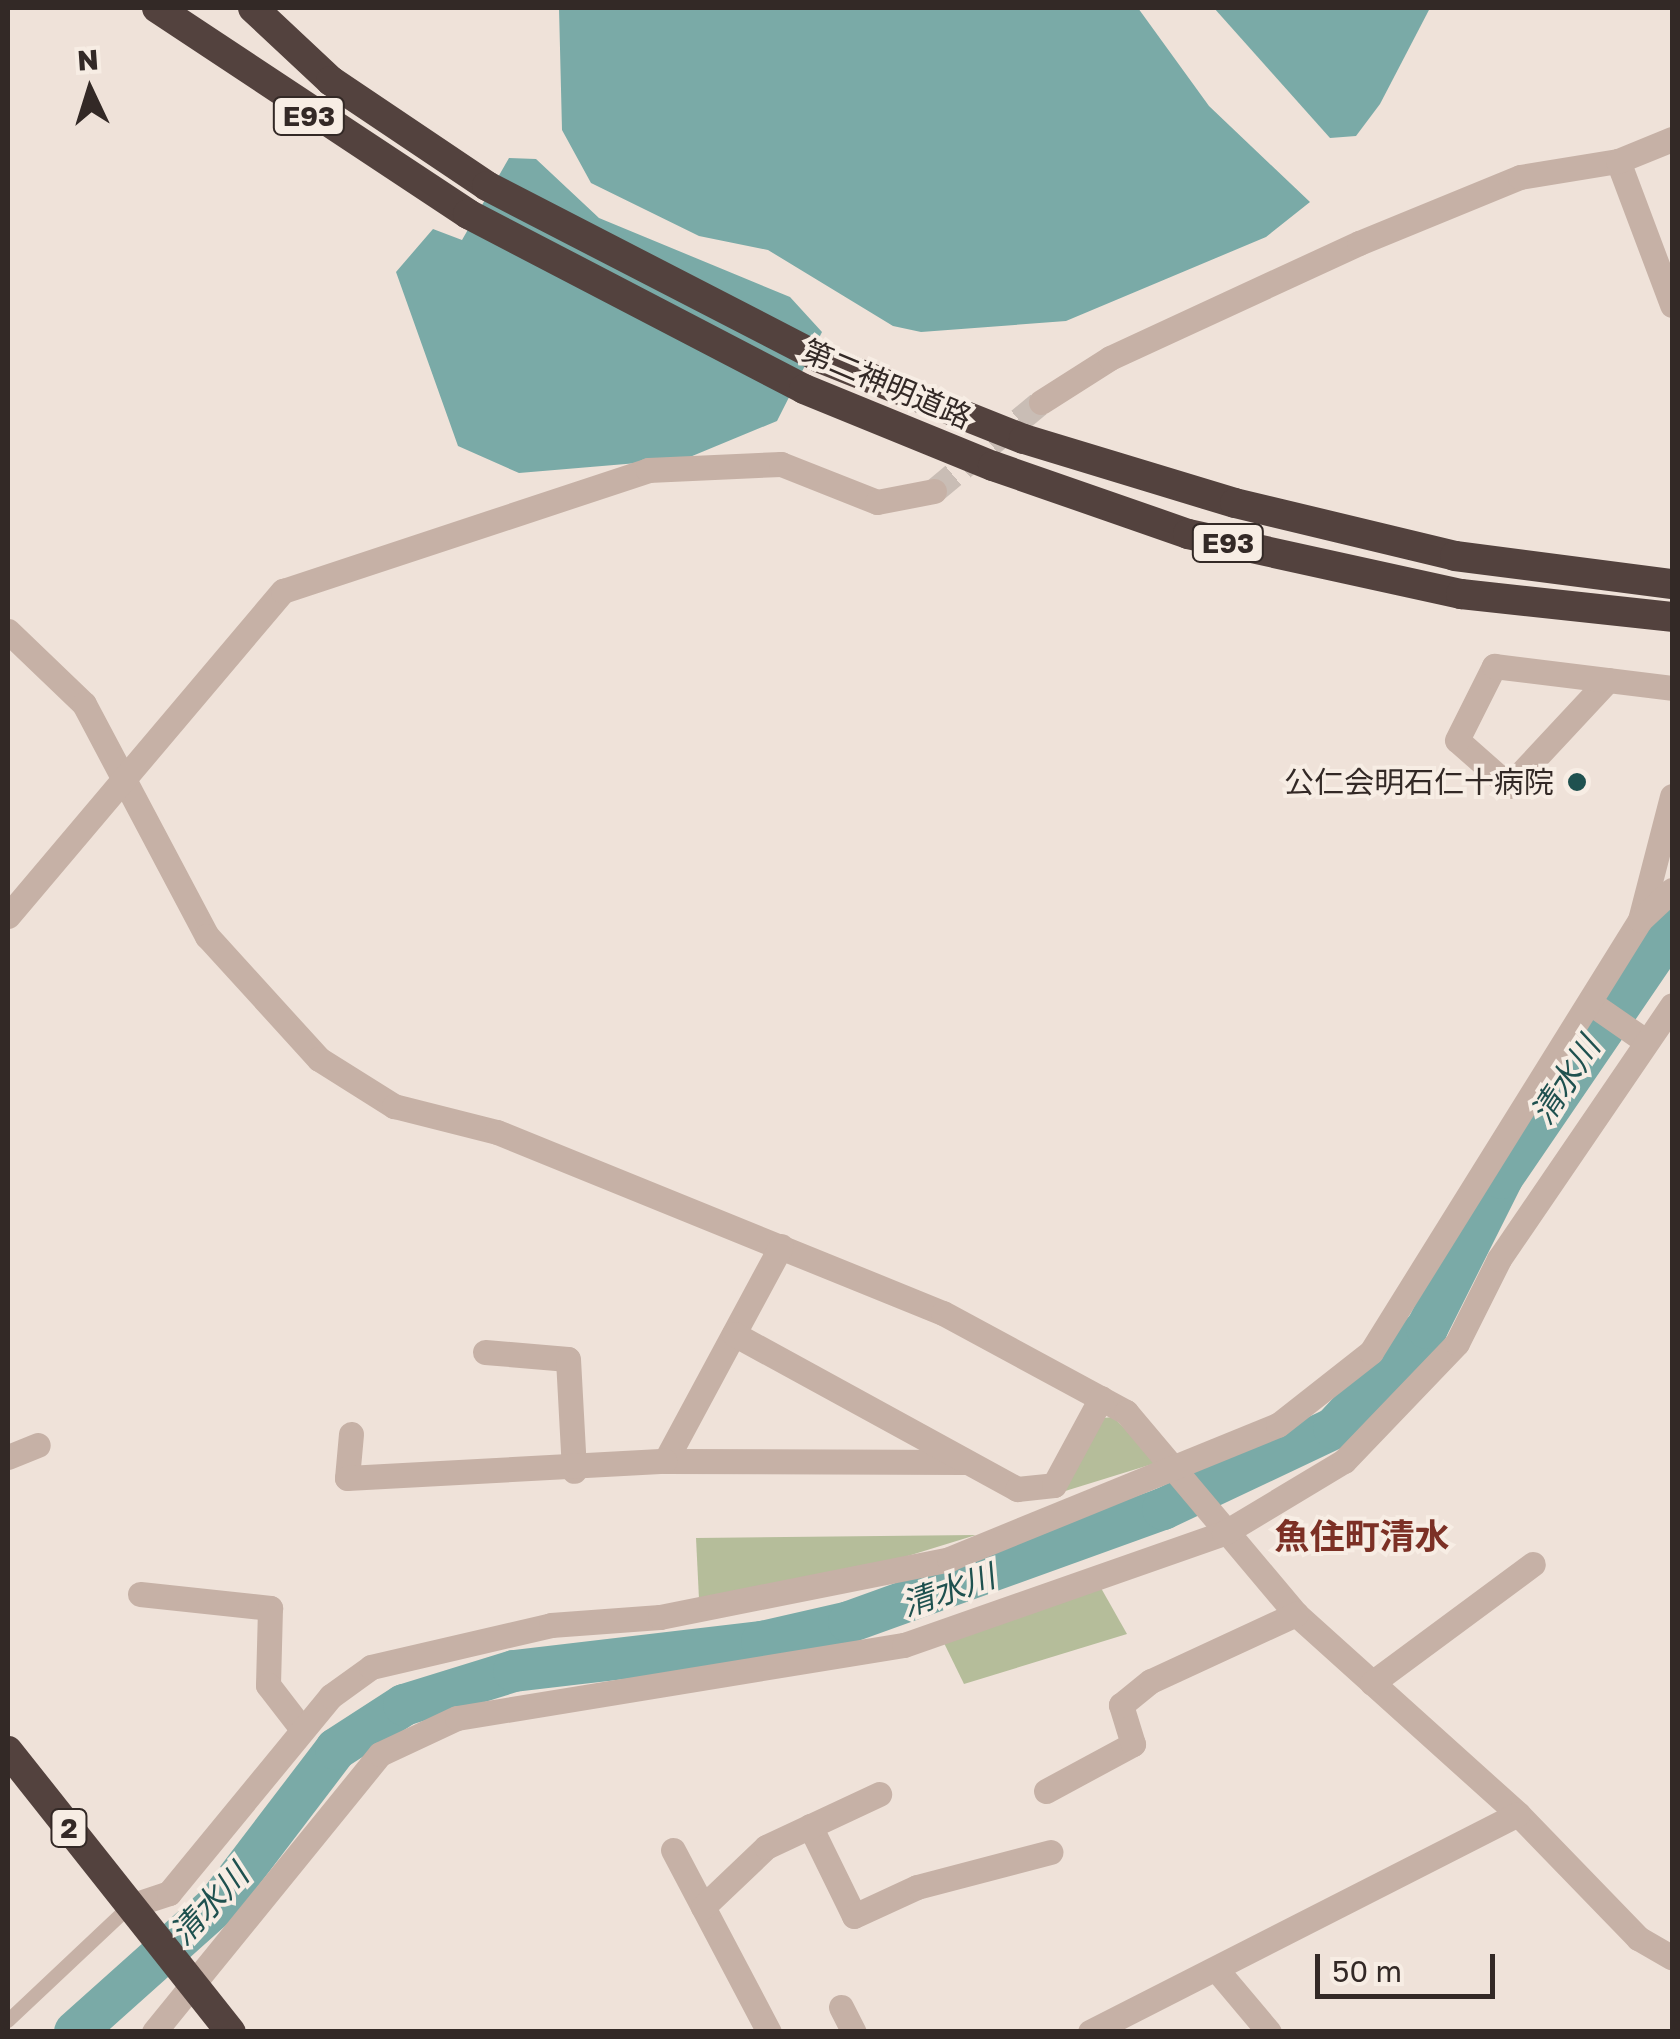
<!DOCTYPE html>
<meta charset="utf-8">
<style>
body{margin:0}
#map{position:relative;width:1680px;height:2039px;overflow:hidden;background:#efe2d9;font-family:"Golos Text","Noto Sans JP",sans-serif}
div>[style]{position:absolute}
.green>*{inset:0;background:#b5bd9a}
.water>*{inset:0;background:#7aaaa7}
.river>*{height:42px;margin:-21px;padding:0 21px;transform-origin:21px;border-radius:21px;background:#7aaaa7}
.street-tunnel>*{height:25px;margin-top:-12.5px;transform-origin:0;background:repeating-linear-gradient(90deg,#c9bdb5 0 25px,transparent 0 37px)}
.lane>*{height:14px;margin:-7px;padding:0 7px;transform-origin:7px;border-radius:7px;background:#c6b1a6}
.street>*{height:25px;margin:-12.5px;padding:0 12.5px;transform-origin:12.5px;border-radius:12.5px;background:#c6b1a6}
.highway>*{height:30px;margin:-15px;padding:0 15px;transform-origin:15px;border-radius:15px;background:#53423e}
.dots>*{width:28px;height:28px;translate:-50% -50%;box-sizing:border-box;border:5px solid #f7ede4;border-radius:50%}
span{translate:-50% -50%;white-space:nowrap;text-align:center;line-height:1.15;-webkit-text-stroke:8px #f7ede4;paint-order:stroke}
.shield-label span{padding:2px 8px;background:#f7ede4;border:2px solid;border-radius:8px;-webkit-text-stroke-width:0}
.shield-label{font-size:28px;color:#332926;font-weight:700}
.street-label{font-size:30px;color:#332926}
.poi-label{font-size:30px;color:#332926}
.right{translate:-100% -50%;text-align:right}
.water-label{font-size:32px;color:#1f514f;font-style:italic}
.quarter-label{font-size:35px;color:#7c3025;font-weight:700}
.frame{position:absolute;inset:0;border:10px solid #332926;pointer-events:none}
.north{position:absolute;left:40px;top:40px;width:100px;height:100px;-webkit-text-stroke:8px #f7ede4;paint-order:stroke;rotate:356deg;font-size:28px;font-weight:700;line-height:40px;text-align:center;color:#332926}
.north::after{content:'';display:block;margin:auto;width:35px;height:45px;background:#332926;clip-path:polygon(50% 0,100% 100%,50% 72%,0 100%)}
.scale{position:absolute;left:1315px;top:1954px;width:180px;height:45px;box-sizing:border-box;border:5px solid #332926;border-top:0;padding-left:12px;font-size:30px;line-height:35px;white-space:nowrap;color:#332926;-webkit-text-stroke:8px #f7ede4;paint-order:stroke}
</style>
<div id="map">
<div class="green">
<div style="clip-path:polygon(1113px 1417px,1159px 1462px,1062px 1492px,1103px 1418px)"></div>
<div style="clip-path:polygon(976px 1535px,859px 1571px,699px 1599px,696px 1538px)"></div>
<div style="clip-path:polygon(1101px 1588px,1127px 1634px,964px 1684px,943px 1641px)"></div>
</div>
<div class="water">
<div style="clip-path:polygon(559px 8px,1138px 8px,1209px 106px,1310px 202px,1266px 237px,1066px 321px,921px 332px,893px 326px,768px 250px,699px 236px,591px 183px,562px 130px)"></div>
<div style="clip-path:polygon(1214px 8px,1430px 8px,1380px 104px,1356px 136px,1330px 138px)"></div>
<div style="clip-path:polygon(509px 158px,536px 159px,599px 218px,790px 297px,822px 332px,777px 421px,685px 459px,519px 473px,458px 446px,396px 272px,433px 229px,462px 240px)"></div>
</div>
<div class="river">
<div style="left:75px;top:2032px;width:192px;rotate:-41.8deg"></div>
<div style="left:218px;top:1904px;width:195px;rotate:-52.7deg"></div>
<div style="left:336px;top:1749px;width:81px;rotate:-32.9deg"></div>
<div style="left:404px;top:1705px;width:115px;rotate:-17.2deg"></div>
<div style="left:514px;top:1671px;width:250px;rotate:-6.7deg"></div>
<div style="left:762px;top:1642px;width:89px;rotate:-12.9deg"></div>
<div style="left:849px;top:1622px;width:334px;rotate:-19.8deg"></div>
<div style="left:1163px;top:1509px;width:189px;rotate:-25.3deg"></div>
<div style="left:1334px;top:1428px;width:137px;rotate:-47.1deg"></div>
<div style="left:1427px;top:1328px;width:168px;rotate:-63.4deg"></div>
<div style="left:1502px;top:1178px;width:301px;rotate:-55.7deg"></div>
</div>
<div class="street-tunnel">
<div style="left:934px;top:491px;width:139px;rotate:-39.8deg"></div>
</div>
<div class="lane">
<div style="left:8px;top:2021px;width:168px;rotate:-43.3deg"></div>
</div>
<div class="street">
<div style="left:1618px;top:161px;width:154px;rotate:69.4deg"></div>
<div style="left:1041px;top:402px;width:82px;rotate:-32.5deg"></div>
<div style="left:1110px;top:358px;width:274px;rotate:-24.8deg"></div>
<div style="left:1359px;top:243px;width:174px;rotate:-22.3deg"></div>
<div style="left:1520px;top:177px;width:99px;rotate:-9.3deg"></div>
<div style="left:1618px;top:161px;width:58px;rotate:-22.2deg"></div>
<div style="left:8px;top:631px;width:105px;rotate:43.8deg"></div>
<div style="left:84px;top:704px;width:263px;rotate:62.1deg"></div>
<div style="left:207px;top:936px;width:166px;rotate:47.7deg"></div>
<div style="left:319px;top:1059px;width:89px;rotate:32.1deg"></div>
<div style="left:394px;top:1106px;width:106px;rotate:14.2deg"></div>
<div style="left:497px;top:1132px;width:481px;rotate:22.1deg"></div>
<div style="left:943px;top:1313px;width:208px;rotate:28.4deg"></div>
<div style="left:1126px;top:1412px;width:264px;rotate:49.9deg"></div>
<div style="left:1296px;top:1614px;width:299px;rotate:42deg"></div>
<div style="left:1518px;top:1814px;width:173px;rotate:45.9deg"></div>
<div style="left:1638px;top:1938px;width:39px;rotate:30deg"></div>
<div style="left:1608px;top:680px;width:145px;rotate:133deg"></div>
<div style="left:1509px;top:786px;width:69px;rotate:-138.5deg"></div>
<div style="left:1457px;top:740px;width:83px;rotate:-63.4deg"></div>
<div style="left:1494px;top:666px;width:179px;rotate:7deg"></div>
<div style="left:8px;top:916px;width:426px;rotate:-49.8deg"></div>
<div style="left:283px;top:591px;width:385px;rotate:-18.3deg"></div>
<div style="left:648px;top:470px;width:133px;rotate:-2.6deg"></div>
<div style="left:781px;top:464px;width:103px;rotate:21.6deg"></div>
<div style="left:877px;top:502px;width:58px;rotate:-10.9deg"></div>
<div style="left:1640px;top:920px;width:128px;rotate:-75.5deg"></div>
<div style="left:1592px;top:1004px;width:63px;rotate:34.7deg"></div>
<div style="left:781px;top:1246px;width:244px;rotate:118.3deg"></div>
<div style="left:665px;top:1461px;width:298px;rotate:0.2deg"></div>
<div style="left:734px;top:1334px;width:323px;rotate:28.7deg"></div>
<div style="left:1017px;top:1489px;width:37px;rotate:-6deg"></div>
<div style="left:1054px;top:1485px;width:99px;rotate:-61.6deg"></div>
<div style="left:485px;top:1352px;width:83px;rotate:4.8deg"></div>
<div style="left:568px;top:1359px;width:112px;rotate:86.9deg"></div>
<div style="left:351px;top:1434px;width:44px;rotate:95.2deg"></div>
<div style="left:347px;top:1478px;width:318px;rotate:-3.1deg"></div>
<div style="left:8px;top:1457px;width:32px;rotate:-22deg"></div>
<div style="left:140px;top:1594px;width:131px;rotate:6.1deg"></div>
<div style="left:270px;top:1608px;width:77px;rotate:91.5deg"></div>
<div style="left:268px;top:1685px;width:56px;rotate:52.3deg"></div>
<div style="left:1372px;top:1683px;width:200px;rotate:-36.5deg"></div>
<div style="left:1046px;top:1791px;width:99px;rotate:-28.4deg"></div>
<div style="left:1133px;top:1744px;width:41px;rotate:-107.1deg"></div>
<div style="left:1121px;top:1705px;width:38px;rotate:-39deg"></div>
<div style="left:1151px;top:1681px;width:160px;rotate:-24.8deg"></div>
<div style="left:810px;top:1826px;width:100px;rotate:63.9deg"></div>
<div style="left:854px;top:1916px;width:69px;rotate:-24.7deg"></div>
<div style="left:917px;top:1887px;width:138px;rotate:-14.7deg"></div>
<div style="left:673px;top:1850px;width:206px;rotate:62.2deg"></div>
<div style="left:130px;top:1906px;width:41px;rotate:-18.4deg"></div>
<div style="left:169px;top:1893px;width:255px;rotate:-50.6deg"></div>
<div style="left:331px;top:1696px;width:49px;rotate:-35.9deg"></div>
<div style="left:371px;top:1667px;width:185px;rotate:-13.1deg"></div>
<div style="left:551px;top:1625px;width:109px;rotate:-4.2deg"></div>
<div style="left:660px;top:1617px;width:295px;rotate:-11.3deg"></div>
<div style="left:949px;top:1559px;width:355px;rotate:-22.2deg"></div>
<div style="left:1278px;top:1425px;width:118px;rotate:-38.1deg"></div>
<div style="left:1371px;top:1352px;width:509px;rotate:-58.09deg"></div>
<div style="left:1640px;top:920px;width:44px;rotate:-43.2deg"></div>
<div style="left:703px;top:1907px;width:87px;rotate:-43.6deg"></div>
<div style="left:766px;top:1847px;width:125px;rotate:-25.1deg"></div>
<div style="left:1216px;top:1969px;width:82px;rotate:49.9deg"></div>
<div style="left:841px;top:2007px;width:28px;rotate:63deg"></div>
<div style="left:154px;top:2032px;width:358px;rotate:-50.9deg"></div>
<div style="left:380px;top:1754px;width:85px;rotate:-25.1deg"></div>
<div style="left:457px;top:1718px;width:453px;rotate:-9.3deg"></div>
<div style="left:904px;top:1645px;width:339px;rotate:-19.3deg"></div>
<div style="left:1224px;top:1533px;width:140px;rotate:-31deg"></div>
<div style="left:1344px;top:1461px;width:163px;rotate:-46.2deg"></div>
<div style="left:1457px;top:1343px;width:94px;rotate:-63.4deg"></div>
<div style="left:1499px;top:1259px;width:307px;rotate:-55.7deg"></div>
<div style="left:1090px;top:2032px;width:480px;rotate:-27deg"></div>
</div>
<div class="highway">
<div style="left:157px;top:8px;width:373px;rotate:33.5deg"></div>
<div style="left:468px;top:214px;width:379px;rotate:27.5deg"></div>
<div style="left:804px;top:389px;width:204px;rotate:22.2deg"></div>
<div style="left:993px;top:466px;width:207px;rotate:19.2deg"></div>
<div style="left:1188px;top:534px;width:280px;rotate:12.4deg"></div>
<div style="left:1461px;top:594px;width:212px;rotate:6.2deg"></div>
<div style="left:253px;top:8px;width:107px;rotate:43.1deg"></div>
<div style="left:331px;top:81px;width:188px;rotate:33.9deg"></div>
<div style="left:487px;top:186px;width:375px;rotate:27.3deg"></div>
<div style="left:820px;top:358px;width:219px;rotate:21.7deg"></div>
<div style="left:1024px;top:439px;width:220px;rotate:16.9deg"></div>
<div style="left:1235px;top:503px;width:226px;rotate:13.5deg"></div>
<div style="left:1455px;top:556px;width:219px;rotate:7.4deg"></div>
<div style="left:8px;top:1751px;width:359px;rotate:51.6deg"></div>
</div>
<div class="dots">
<div style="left:1577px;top:782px;background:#1f514f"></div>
</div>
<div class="shield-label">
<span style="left:309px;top:116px">E93</span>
<span style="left:1228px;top:543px">E93</span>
<span style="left:69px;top:1828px">2</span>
</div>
<div class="street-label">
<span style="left:887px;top:384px;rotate:23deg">第二神明道路</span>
</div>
<div class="poi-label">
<span class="right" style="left:1554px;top:782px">公仁会明石仁十病院</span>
</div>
<div class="water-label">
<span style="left:1565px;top:1080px;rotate:-57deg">清水川</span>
<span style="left:948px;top:1590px;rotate:-19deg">清水川</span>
<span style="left:209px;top:1904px;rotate:-47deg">清水川</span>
</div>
<div class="quarter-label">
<span style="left:1362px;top:1536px">魚住町清水</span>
</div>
<div class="frame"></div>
<div class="north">N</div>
<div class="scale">50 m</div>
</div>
